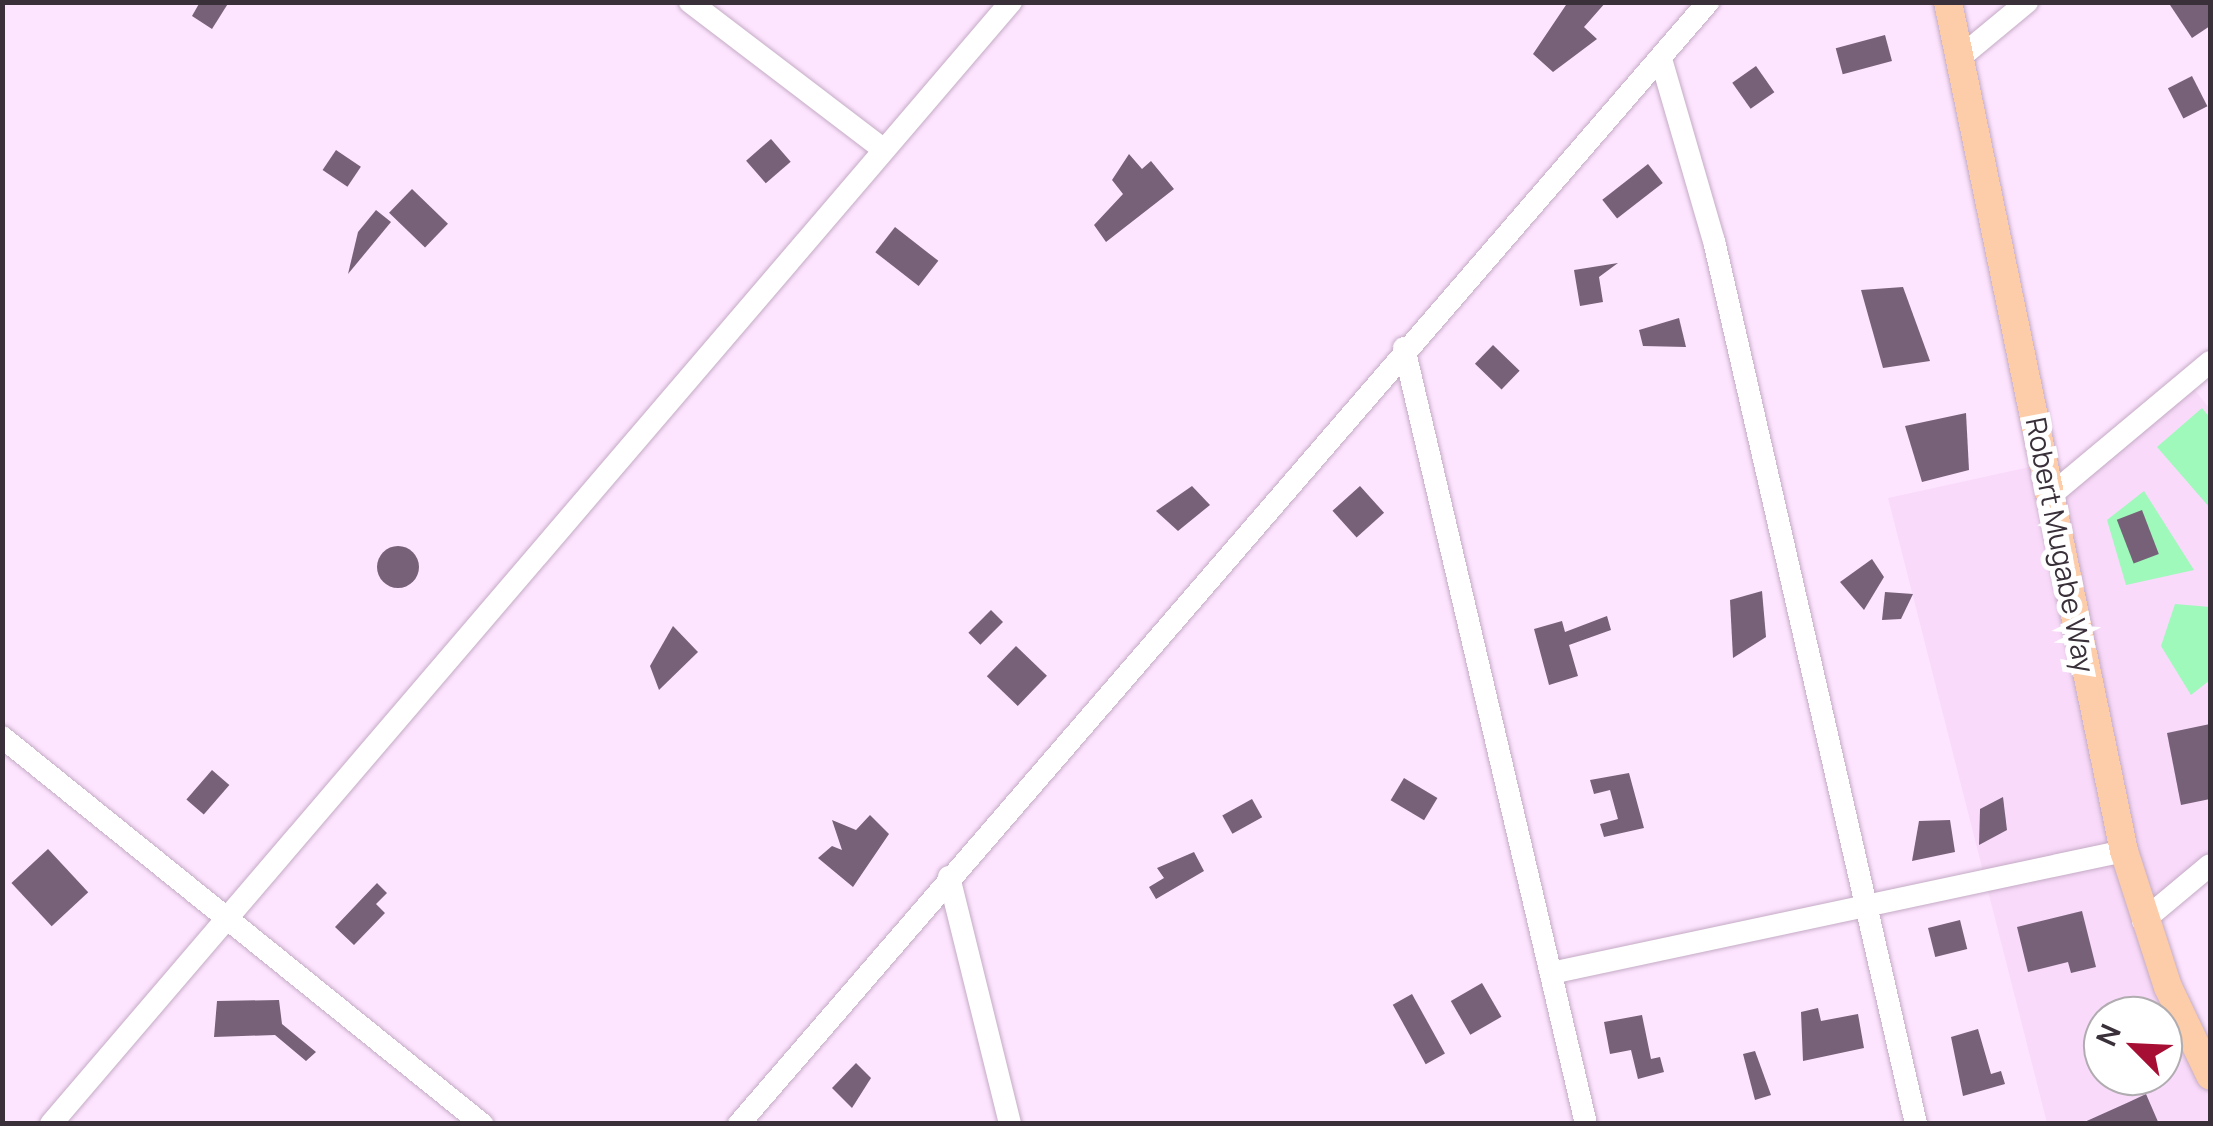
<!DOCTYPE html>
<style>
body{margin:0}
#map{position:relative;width:2213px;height:1126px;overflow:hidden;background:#fee5ff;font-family:Manrope,sans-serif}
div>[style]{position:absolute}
.built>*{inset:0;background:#f9dafa}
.green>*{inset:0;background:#9ef9bb}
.building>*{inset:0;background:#776178;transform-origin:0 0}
.round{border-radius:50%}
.roads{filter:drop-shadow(0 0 2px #c4abc5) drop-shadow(0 0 2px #c4abc5)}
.minor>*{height:22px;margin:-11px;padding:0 11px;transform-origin:11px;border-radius:11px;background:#fff}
.major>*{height:28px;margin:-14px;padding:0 14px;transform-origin:14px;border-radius:14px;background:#fdcca9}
span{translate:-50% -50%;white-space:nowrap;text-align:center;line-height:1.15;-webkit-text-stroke:10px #fff;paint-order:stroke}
.street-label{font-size:28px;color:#39303a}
.frame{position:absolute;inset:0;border:5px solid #39303a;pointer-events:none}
.north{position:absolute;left:2083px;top:996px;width:100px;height:100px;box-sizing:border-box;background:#fff;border:2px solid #b0acb0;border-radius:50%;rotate:294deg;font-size:28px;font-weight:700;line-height:40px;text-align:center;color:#39303a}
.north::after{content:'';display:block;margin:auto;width:35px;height:45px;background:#a70e33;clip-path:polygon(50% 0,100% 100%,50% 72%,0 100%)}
</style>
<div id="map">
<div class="built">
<div style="clip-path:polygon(evenodd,2190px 384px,2210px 409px,2210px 856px,2136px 917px,2210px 1087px,2210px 1123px,2047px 1123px,1888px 498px,2039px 465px,2046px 502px,2190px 384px,2103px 1016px,2163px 1016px,2163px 1076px,2103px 1076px,2103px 1016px)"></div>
</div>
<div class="green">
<div style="clip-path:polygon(2202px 408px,2210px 418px,2210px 508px,2157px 447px)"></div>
<div style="clip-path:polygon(2144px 491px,2194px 570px,2126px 585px,2107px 520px)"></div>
<div style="clip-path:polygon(2175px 604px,2210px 607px,2210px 680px,2191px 695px,2161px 646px)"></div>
</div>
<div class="building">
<div style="clip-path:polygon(200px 2px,229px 2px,212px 29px,192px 16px)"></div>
<div style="clip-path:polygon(1568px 2px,1606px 2px,1584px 27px,1597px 39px,1553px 72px,1533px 54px)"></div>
<div style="clip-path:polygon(2168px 2px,2210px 2px,2210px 26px,2192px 38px)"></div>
<div style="left:1885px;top:35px;width:27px;height:51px;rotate:75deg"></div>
<div style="left:1756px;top:66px;width:32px;height:29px;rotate:55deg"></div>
<div style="left:2192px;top:76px;width:34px;height:27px;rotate:63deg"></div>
<div style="left:771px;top:139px;width:30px;height:33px;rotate:49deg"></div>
<div style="left:336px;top:150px;width:30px;height:24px;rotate:34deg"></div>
<div style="clip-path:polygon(1129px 154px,1142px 169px,1151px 161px,1174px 189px,1106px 242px,1094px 225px,1123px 194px,1112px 180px)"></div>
<div style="left:1648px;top:164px;width:24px;height:58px;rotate:52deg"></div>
<div style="left:412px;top:189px;width:50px;height:33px;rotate:44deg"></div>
<div style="clip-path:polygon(376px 210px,391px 222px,348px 274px,358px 232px)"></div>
<div style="left:895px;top:227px;width:55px;height:32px;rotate:38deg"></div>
<div style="clip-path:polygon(1618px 263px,1599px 277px,1603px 302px,1580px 306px,1574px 270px)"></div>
<div style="clip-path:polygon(1903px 287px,1930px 361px,1883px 368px,1861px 290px)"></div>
<div style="clip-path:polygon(1679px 318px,1686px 347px,1643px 346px,1639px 330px)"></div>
<div style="left:1493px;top:345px;width:37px;height:26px;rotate:44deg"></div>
<div style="clip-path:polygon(1966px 413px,1969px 470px,1922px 482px,1905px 426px)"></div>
<div style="clip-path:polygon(1192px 486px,1210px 505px,1178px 531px,1156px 511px)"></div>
<div style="left:1360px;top:486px;width:36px;height:37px;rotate:48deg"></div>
<div style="left:2142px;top:510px;width:47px;height:27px;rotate:69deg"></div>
<div class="round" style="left:377px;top:546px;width:42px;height:42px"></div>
<div style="clip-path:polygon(1872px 559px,1884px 577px,1864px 610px,1840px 582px)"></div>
<div style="clip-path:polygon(1762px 591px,1766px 637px,1733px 658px,1730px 600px)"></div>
<div style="clip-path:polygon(1885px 592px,1913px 594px,1901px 619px,1882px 620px)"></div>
<div style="left:991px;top:610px;width:17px;height:32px;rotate:45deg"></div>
<div style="clip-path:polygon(1607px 616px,1611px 630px,1569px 645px,1578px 676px,1549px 685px,1534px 629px,1562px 621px,1565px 632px)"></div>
<div style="clip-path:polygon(673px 626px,698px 652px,659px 690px,650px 666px)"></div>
<div style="left:1016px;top:646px;width:43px;height:42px;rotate:44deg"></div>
<div style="clip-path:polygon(2210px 724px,2210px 799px,2181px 805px,2167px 733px)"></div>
<div style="left:212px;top:770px;width:23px;height:39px;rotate:41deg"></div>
<div style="clip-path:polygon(1629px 773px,1644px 828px,1604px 837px,1600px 824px,1618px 819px,1610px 790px,1594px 794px,1590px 780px)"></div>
<div style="left:1404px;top:778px;width:39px;height:26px;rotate:31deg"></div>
<div style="clip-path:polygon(2003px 797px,2007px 830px,1979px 845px,1980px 809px)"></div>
<div style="left:1252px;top:799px;width:21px;height:34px;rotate:61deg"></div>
<div style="clip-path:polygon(870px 815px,889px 834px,853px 887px,818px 858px,832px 846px,842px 850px,832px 820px,856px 830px)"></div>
<div style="clip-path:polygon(1950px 820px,1955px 852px,1912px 861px,1919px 821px)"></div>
<div style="left:48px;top:849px;width:59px;height:50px;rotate:47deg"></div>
<div style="clip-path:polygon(1194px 852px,1204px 871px,1156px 899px,1149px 887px,1164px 878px,1157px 868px)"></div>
<div style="clip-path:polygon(377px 883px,387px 893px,376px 904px,385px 913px,354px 945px,335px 927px)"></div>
<div style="clip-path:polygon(2082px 911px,2096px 967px,2071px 973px,2068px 962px,2028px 972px,2017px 927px)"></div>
<div style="left:1960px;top:920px;width:30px;height:33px;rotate:76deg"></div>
<div style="left:1482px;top:983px;width:39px;height:36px;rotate:60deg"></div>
<div style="left:1412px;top:994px;width:68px;height:22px;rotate:61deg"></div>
<div style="clip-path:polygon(279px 1000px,282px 1024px,316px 1052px,306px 1061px,275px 1035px,214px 1037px,217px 1001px)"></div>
<div style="clip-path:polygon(1818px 1008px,1821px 1021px,1858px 1014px,1864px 1048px,1803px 1061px,1801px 1012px)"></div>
<div style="clip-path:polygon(1642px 1015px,1651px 1059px,1660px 1057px,1664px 1072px,1638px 1079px,1631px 1050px,1610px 1054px,1604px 1022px)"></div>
<div style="clip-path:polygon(1978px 1029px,1991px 1074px,2001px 1071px,2005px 1084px,1963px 1096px,1951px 1037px)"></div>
<div style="clip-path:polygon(1755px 1051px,1771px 1095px,1755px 1100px,1743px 1054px)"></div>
<div style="clip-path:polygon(856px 1063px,871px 1078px,852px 1108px,832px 1088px)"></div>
<div style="clip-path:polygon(2146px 1094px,2159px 1124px,2080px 1124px,2129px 1102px)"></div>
</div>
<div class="roads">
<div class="minor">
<div style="left:690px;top:2px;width:243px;rotate:37.3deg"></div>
<div style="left:1963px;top:55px;width:83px;rotate:-39.6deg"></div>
<div style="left:1661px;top:59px;width:190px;rotate:73.8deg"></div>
<div style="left:1714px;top:241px;width:906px;rotate:77.11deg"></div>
<div style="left:1404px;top:348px;width:797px;rotate:76.8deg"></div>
<div style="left:2051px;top:495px;width:207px;rotate:-39.9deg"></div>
<div style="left:2px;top:737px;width:617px;rotate:38.88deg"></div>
<div style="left:949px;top:877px;width:254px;rotate:76.1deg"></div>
<div style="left:2143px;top:921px;width:87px;rotate:-39.9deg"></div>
<div style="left:1556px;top:972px;width:581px;rotate:-12.03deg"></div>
<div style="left:51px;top:1124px;width:1477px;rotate:-49.45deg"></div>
<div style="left:739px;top:1124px;width:1483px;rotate:-49.18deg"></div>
</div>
<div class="major">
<div style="left:1948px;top:2px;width:867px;rotate:78.29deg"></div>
<div style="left:2124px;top:851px;width:143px;rotate:72.1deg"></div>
<div style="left:2168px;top:987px;width:98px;rotate:64.5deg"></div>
</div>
</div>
<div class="street-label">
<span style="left:2061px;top:545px;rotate:79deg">Robert Mugabe Way</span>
</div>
<div class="frame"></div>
<div class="north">N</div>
</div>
